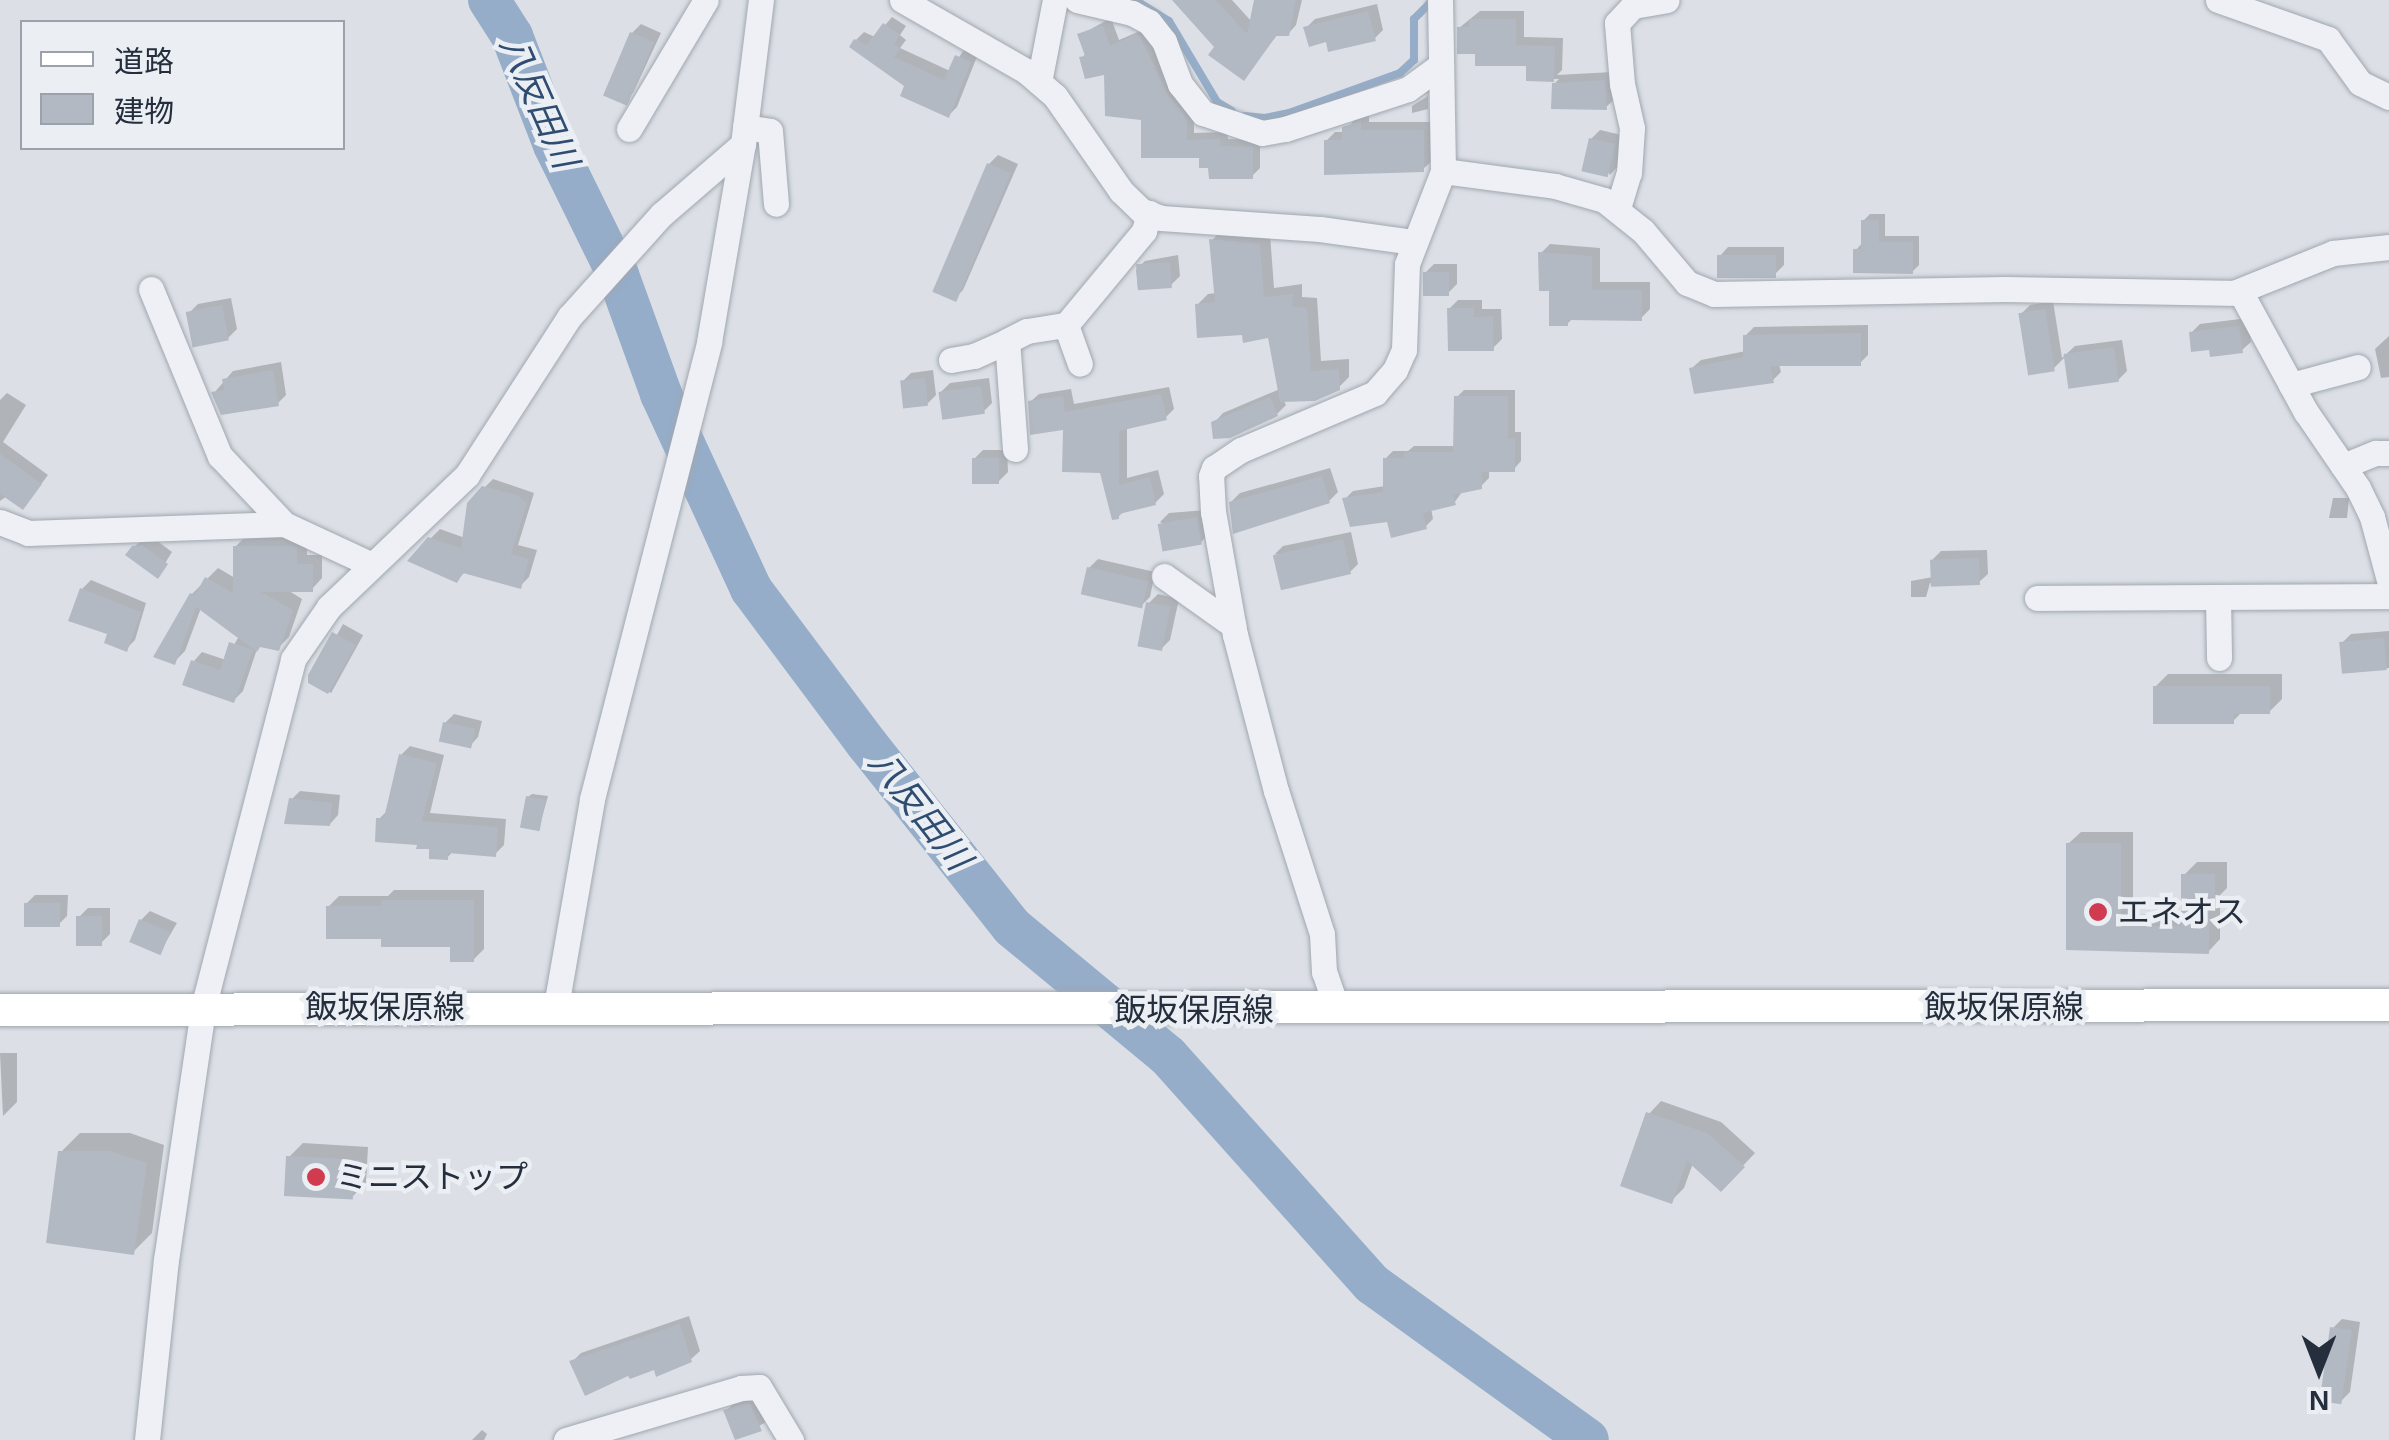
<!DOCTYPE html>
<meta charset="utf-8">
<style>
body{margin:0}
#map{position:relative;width:2389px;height:1440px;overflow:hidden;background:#dce0e6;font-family:Arial,"Noto Sans JP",sans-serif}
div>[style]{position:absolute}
.shadow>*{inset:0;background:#0003;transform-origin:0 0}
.stream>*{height:8px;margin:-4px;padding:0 4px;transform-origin:4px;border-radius:4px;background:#95adc8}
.river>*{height:42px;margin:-21px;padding:0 21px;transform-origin:21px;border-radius:21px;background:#95adc8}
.building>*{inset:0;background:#b3b9c3;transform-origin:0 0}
.roads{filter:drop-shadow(0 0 2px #a1a7b0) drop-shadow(0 0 2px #a1a7b0)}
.minor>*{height:25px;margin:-12.5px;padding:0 12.5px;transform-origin:12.5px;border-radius:12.5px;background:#eef0f5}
.major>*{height:32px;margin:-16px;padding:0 16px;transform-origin:16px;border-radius:16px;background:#fff}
.dots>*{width:28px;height:28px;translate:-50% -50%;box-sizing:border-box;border:5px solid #ebeff4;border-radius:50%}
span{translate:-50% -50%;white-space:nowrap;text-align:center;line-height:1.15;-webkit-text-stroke:9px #ebeff4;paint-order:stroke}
.poi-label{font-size:32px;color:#252e3d}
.left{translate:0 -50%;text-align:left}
.street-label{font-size:32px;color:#252e3d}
.water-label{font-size:35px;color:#2f4c71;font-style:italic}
.legend{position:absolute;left:20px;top:20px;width:325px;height:130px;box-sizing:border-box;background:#ebeff4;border:2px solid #9ca2ab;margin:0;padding:12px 18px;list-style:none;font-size:30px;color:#252e3d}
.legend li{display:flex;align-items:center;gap:20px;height:50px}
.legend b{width:50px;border:2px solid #9ca2ab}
.north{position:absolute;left:2269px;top:1320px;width:100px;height:100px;-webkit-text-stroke:8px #ebeff4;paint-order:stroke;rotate:180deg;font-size:28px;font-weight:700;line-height:40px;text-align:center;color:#252e3d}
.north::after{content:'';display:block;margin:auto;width:35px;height:45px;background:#252e3d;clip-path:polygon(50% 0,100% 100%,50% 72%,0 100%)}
</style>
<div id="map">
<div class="shadow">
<div style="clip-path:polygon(1186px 0,1232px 0,1252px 22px,1256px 0,1302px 0,1296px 25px,1288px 34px,1278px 34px,1244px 77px)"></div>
<div style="clip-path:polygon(1377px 4px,1383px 30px,1374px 39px,1328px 39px,1306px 28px,1315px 19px)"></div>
<div style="clip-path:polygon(1480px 11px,1524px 11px,1524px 37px,1563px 38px,1562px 70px,1557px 75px,1613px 72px,1615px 99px,1606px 107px,1554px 84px,1559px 79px,1528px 79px,1529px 64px,1478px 52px,1459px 28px)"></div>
<div style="clip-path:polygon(892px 17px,906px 26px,900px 35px,906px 40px,900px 48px,950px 71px,965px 48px,978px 54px,957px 107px,949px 115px,856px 40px,864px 32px,875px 37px)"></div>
<div style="clip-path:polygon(1111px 18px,1119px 40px,1147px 28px,1194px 110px,1194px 133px,1227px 132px,1228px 139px,1260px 140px,1260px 168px,1252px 176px,1202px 155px,1143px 118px,1106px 71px,1082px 58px,1086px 53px,1080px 35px)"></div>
<div style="clip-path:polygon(641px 24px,661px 33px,633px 93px,624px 102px,632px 33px)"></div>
<div style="clip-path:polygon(1428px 96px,1428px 109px,1412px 113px,1412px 106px)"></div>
<div style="clip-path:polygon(1369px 114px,1369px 122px,1432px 122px,1432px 161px,1423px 169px,1326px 141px,1335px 132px,1345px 132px,1354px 120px)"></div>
<div style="clip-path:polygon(1600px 130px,1622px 135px,1618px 166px,1610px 175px,1591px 139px)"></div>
<div style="clip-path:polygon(998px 155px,1018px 164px,963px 290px,954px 299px,989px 164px)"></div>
<div style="clip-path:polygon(1870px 214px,1885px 214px,1885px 236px,1919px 236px,1919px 265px,1912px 272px,1856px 250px,1863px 242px,1863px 221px)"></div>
<div style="clip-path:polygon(1223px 229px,1270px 234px,1274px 288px,1302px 284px,1302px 297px,1317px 298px,1321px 361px,1349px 359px,1349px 377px,1338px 388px,1283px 399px,1286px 405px,1277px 414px,1214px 423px,1223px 413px,1280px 389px,1270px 335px,1244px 333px,1197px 305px,1208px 294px,1216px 293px,1212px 240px)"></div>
<div style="clip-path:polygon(1550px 244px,1600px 248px,1600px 282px,1650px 282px,1650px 309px,1641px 318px,1574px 317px,1567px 324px,1541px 253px)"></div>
<div style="clip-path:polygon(1728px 247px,1784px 247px,1784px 265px,1775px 274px,1720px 256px)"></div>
<div style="clip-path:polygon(1178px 255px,1180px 276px,1171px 285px,1138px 289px,1136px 270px,1145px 261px)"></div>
<div style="clip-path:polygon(1434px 264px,1457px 264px,1457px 284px,1448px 293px,1425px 273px)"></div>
<div style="clip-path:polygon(231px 298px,237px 329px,228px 338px,189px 313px,198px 304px)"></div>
<div style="clip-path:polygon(1458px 300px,1482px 300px,1482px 309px,1501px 309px,1502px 339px,1493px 348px,1449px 309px)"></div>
<div style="clip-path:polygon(2053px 301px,2062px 358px,2075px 346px,2122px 340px,2127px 371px,2118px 380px,2066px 356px,2054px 368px,2021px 314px,2030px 305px)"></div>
<div style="clip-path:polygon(2248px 318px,2251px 342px,2242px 350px,2211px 347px,2191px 333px,2200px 324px)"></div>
<div style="clip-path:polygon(1868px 325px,1868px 355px,1860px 363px,1779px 364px,1781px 372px,1773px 380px,1692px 368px,1701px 360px,1746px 351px,1745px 336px,1754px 327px)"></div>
<div style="clip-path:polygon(2389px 336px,2389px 377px,2381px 378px,2375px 349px)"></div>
<div style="clip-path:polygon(281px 362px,286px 395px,277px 404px,214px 393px,233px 371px)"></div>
<div style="clip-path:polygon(933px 370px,936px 395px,927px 404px,902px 382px,911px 373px)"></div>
<div style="clip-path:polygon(989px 378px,992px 403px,983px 412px,941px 392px,950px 383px)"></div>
<div style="clip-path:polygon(1169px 387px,1174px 409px,1166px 417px,1127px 426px,1127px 478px,1158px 470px,1164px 494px,1155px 503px,1125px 510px,1118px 517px,1102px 470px,1066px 427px,1030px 402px,1039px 394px,1071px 389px,1074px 404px)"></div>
<div style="clip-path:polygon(1464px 390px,1515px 390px,1515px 432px,1521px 432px,1521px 461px,1514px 469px,1489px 469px,1489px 478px,1481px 486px,1462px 492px,1454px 503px,1431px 508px,1433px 519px,1425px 527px,1389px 519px,1345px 499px,1353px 491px,1385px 486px,1385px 459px,1393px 451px,1408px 451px,1414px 446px,1456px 446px,1456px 398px)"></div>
<div style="clip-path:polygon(7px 393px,26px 405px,3px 442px,48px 475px,30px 499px,7px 496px,0 501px,0 400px)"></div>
<div style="clip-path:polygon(983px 450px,1007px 450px,1008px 472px,999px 481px,974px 459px)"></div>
<div style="clip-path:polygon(1330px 468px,1338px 492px,1329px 501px,1231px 502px,1240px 493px)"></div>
<div style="clip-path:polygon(493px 479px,534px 493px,518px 545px,537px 550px,529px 577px,520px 586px,466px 571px,457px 580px,430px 539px,440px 529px,465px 538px,484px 488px)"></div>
<div style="clip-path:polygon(2333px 498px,2349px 498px,2347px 518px,2329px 518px)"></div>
<div style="clip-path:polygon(1206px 510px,1210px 533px,1201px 542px,1160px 522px,1169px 513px)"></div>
<div style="clip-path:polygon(1351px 532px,1358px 564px,1350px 572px,1275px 554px,1283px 546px)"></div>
<div style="clip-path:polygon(246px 536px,307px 538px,307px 555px,322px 555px,322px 578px,312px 589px,286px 589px,302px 599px,289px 637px,278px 648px,262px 645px,257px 649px,243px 691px,234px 700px,194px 661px,202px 652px,226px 660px,239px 636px,201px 608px,185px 651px,174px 662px,192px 594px,218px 568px,235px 578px,235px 547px)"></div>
<div style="clip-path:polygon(152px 537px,172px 552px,157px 576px,134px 547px,144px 538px)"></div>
<div style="clip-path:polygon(1987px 550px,1988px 574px,1979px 582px,1930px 583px,1926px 597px,1911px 597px,1911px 581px,1933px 577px,1932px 560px,1941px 551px)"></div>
<div style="clip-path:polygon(1098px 559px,1155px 572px,1150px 597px,1141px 606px,1089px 568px)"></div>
<div style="clip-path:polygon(91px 580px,146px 603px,135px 640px,126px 649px,82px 589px)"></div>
<div style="clip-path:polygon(1158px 594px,1179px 599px,1170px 640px,1161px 649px,1149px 603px)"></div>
<div style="left:343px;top:624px;width:23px;height:66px;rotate:29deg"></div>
<div style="clip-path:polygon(2389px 631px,2389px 668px,2344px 672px,2342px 643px,2351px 634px)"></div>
<div style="clip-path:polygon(2168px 674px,2282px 674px,2282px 699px,2269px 712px,2242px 712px,2233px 721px,2155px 687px)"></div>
<div style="clip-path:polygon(454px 714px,482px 721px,478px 737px,470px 746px,445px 723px)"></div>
<div style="clip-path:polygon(410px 746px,444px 755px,430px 813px,506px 819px,504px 845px,495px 854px,453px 851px,447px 858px,379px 819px,388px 810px,401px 755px)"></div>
<div style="clip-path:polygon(300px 791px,340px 795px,338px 815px,330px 824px,291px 800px)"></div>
<div style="clip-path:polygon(532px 794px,548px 796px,539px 828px,528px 797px)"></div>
<div style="clip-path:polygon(2081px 832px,2133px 832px,2133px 914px,2184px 914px,2184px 875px,2197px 862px,2227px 862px,2227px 888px,2220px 895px,2220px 939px,2208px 952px,2068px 948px,2068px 844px)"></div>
<div style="clip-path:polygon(394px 890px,484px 890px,484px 949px,473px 960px,453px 944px,383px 936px,328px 907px,339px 896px,388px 896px)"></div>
<div style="clip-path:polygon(35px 895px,68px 895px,67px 916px,58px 925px,26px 904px)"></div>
<div style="clip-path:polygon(88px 908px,110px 908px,110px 934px,101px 943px,79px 917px)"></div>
<div style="clip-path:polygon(150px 911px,177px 923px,160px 952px,141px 920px)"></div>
<div style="clip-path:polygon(0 1053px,17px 1053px,17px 1102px,3px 1116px)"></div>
<div style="clip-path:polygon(1661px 1101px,1721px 1122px,1755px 1153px,1721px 1189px,1693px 1163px,1684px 1188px,1671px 1201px,1649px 1114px)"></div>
<div style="clip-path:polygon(80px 1133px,130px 1133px,164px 1145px,152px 1233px,133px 1252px,61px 1152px)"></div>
<div style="clip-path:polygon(303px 1143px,368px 1147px,366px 1183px,352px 1197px,289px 1157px)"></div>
<div style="clip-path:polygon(689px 1316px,700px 1351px,690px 1360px,655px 1367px,572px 1362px,581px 1353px)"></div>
<div style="clip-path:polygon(2342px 1319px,2360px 1322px,2350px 1392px,2341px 1401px,2333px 1328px)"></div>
<div style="clip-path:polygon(759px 1396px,769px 1420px,738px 1439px,726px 1411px,735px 1402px)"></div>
<div style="clip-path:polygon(482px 1430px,487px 1434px,484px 1440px,472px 1440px)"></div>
</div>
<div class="stream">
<div style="left:1135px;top:0;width:40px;rotate:32deg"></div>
<div style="left:1169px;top:21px;width:94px;rotate:59.3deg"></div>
<div style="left:1217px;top:102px;width:17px;rotate:31deg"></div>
<div style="left:1245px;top:116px;width:20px;rotate:6deg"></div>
<div style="left:1265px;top:118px;width:25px;rotate:-12deg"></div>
<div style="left:1289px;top:113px;width:118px;rotate:-19.8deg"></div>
<div style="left:1400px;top:73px;width:19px;rotate:-43deg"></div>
<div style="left:1414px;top:60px;width:41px;rotate:-90deg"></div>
<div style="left:1414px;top:19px;width:27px;rotate:-45deg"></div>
</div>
<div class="river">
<div style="left:489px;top:0;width:43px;rotate:57.4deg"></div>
<div style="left:512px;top:36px;width:117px;rotate:68.9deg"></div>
<div style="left:554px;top:145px;width:145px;rotate:63.8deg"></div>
<div style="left:618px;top:275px;width:127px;rotate:70.1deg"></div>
<div style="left:661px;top:394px;width:215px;rotate:65.2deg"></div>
<div style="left:751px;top:589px;width:194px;rotate:53.2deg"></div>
<div style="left:867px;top:744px;width:233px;rotate:51.6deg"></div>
<div style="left:1012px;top:927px;width:202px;rotate:39.6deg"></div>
<div style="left:1168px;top:1056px;width:306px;rotate:48.2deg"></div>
<div style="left:1372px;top:1284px;width:266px;rotate:35.8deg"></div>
</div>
<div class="building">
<div style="clip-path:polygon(1172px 0,1216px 0,1247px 34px,1254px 0,1296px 0,1289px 36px,1276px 36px,1244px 81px,1208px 55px,1214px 47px)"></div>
<div style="clip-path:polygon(1368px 11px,1376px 41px,1328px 52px,1326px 42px,1309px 47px,1303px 27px)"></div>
<div style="clip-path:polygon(1469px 19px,1516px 19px,1516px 45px,1555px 46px,1554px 82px,1526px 81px,1526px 66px,1475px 66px,1475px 54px,1457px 54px,1457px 27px,1469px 27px)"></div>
<div style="clip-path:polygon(883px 23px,900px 35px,894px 44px,900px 49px,894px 57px,944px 80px,955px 55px,971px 62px,949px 118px,900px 96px,904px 86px,849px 47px,854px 39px,867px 45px)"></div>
<div style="clip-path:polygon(1103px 25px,1110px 46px,1136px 34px,1141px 38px,1167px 94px,1187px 119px,1187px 140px,1220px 139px,1220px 146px,1253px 147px,1253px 179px,1209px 179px,1208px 168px,1199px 168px,1199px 158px,1141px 158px,1141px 120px,1105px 116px,1104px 75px,1085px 79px,1079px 57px,1085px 56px,1077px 34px)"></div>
<div style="left:630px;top:32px;width:26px;height:69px;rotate:23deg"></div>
<div style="clip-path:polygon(1605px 80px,1607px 110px,1551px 109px,1552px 83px)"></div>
<div style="clip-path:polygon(1361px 121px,1361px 130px,1424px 130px,1424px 172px,1324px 175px,1324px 140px,1342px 140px,1342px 127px)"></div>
<div style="left:1589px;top:138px;width:27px;height:34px;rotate:13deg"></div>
<div style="left:987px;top:163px;width:26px;height:140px;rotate:23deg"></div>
<div style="clip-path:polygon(1861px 220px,1879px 220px,1879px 242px,1913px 242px,1913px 274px,1853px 273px,1853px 249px,1861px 249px)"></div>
<div style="clip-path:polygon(1209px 239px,1260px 244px,1264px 297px,1293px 294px,1292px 307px,1307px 308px,1311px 371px,1339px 369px,1340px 390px,1315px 401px,1280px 402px,1268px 338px,1243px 343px,1242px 335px,1197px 338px,1195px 304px,1215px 302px)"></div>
<div style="clip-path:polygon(1538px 252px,1592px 256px,1592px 290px,1642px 290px,1642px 321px,1568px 320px,1568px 326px,1549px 326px,1549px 291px,1539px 291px)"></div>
<div style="left:1717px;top:255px;width:59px;height:23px"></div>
<div style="left:1170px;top:262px;width:26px;height:34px;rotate:86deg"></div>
<div style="left:1423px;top:272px;width:26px;height:24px"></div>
<div style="left:222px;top:305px;width:36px;height:37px;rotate:79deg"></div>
<div style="clip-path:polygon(1447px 308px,1474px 308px,1474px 317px,1493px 316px,1494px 351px,1448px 351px)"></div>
<div style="left:2045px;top:309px;width:63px;height:27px;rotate:81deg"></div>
<div style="clip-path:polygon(2239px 326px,2243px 353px,2210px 357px,2209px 350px,2191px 352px,2189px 332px)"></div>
<div style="clip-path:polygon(1861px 333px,1861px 366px,1770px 366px,1774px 383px,1694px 394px,1689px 368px,1743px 357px,1743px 335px)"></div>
<div style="left:2114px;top:347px;width:35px;height:51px;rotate:82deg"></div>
<div style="clip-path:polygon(273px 370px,279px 406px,221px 415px,211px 392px,224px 390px,222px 379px)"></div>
<div style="left:925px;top:378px;width:28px;height:25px;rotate:84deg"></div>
<div style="left:981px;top:386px;width:28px;height:43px;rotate:82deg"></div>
<div style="clip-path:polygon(1161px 394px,1167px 420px,1119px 431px,1119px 485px,1150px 477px,1156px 505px,1119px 514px,1119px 519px,1112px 520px,1100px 473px,1062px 472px,1063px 430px,1030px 435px,1028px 401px,1063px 396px,1065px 412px)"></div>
<div style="clip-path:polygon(1454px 396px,1508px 396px,1508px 439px,1515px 439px,1515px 472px,1482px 472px,1482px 489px,1453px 495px,1456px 505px,1423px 513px,1427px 529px,1391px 538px,1387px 522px,1350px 527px,1342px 498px,1383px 492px,1383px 458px,1404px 458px,1404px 452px,1453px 452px)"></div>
<div style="clip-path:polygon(1270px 397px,1278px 416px,1230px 438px,1213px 439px,1211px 422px)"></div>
<div style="clip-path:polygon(0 454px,42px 484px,23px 510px,0 494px)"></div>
<div style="left:972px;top:458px;width:27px;height:26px"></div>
<div style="clip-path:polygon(1322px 476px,1330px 503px,1233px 534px,1229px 502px)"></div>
<div style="clip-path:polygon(482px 486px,517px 495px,527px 503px,511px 554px,529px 559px,521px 589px,463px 573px,457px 583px,407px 561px,428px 537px,461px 548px,467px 503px)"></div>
<div style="left:1197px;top:517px;width:28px;height:40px;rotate:80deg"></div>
<div style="left:1343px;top:539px;width:36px;height:72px;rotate:77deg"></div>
<div style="clip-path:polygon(142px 545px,168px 564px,158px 579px,125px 555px,132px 546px)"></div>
<div style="clip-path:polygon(233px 546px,292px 546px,297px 548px,297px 564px,313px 564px,313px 592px,261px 592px,293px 610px,279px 651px,260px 647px,257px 652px,196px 607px,175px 665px,153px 657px,190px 593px,195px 595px,205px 577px,233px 593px)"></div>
<div style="left:1979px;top:558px;width:27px;height:49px;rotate:88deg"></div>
<div style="left:1087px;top:567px;width:63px;height:28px;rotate:13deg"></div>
<div style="clip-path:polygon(80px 588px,141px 612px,127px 652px,104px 643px,107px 634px,68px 621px)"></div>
<div style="left:1146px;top:602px;width:25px;height:45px;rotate:11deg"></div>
<div style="clip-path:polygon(332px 632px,356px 645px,328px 694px,308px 683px,308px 675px)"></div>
<div style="left:2384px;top:638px;width:32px;height:45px;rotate:85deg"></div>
<div style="clip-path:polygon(229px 642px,253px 650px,234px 703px,182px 685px,191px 660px,220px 670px)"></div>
<div style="clip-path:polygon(2153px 686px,2270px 686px,2270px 714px,2234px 714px,2234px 724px,2153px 724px)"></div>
<div style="left:443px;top:722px;width:33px;height:20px;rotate:12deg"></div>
<div style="clip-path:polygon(399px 754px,437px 763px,422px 821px,498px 827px,496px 857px,448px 853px,448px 860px,429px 859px,429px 849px,416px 849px,417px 845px,375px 842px,376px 818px,384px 818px)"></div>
<div style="left:526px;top:796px;width:20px;height:32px;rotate:11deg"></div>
<div style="clip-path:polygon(289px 798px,332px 803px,330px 826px,284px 824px)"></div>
<div style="clip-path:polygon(2066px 843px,2121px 843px,2121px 926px,2181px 926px,2181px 874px,2215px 874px,2215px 903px,2209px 903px,2209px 954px,2066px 950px)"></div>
<div style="clip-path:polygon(381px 900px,474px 900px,474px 962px,450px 962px,450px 947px,381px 947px,381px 939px,326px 939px,326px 906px,381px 906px)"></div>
<div style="left:24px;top:903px;width:36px;height:24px"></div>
<div style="left:76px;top:916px;width:26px;height:30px"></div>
<div style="left:139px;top:919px;width:34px;height:25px;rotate:23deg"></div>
<div style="clip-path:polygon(1646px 1112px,1707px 1133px,1745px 1167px,1721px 1192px,1687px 1161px,1672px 1204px,1620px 1186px)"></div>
<div style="clip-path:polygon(58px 1151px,110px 1151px,147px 1163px,134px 1255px,46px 1243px)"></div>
<div style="left:286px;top:1156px;width:69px;height:40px;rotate:3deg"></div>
<div style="clip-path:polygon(680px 1324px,692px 1362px,656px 1377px,654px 1370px,630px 1379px,628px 1376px,585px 1396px,569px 1361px)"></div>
<div style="left:2330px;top:1327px;width:22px;height:75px;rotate:8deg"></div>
<div style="clip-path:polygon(744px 1404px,750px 1404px,762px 1431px,735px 1440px,723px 1410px)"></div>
</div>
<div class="roads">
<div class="minor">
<div style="left:902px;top:0;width:143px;rotate:29.8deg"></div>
<div style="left:1026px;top:71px;width:38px;rotate:41deg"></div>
<div style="left:1055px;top:96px;width:116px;rotate:55.2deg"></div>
<div style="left:1121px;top:191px;width:29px;rotate:44deg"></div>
<div style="left:1142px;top:211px;width:20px;rotate:20deg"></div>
<div style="left:1161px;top:218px;width:159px;rotate:4deg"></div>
<div style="left:1320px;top:229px;width:95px;rotate:7.9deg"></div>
<div style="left:1077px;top:0;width:57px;rotate:13.3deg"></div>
<div style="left:1132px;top:13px;width:19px;rotate:28deg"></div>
<div style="left:1149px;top:22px;width:24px;rotate:52deg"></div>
<div style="left:1164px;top:41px;width:46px;rotate:69.6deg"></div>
<div style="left:1180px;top:84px;width:37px;rotate:52deg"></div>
<div style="left:1203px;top:113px;width:62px;rotate:18.7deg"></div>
<div style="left:1262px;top:133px;width:23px;rotate:-10deg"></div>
<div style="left:1285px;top:129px;width:129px;rotate:-18deg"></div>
<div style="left:1408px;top:89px;width:41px;rotate:-36deg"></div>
<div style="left:2218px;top:0;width:117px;rotate:19.5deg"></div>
<div style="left:2328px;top:39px;width:54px;rotate:54deg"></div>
<div style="left:2360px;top:83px;width:32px;rotate:26deg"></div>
<div style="left:1039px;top:82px;width:84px;rotate:-79deg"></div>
<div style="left:745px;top:127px;width:25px;rotate:9deg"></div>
<div style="left:770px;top:131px;width:73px;rotate:85.3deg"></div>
<div style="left:629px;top:129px;width:150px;rotate:-59.2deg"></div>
<div style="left:1443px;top:171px;width:113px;rotate:7.6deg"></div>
<div style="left:1555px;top:186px;width:51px;rotate:15.9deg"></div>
<div style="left:1604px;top:200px;width:50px;rotate:38.5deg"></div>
<div style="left:1643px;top:231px;width:68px;rotate:49.8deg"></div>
<div style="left:1687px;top:283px;width:29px;rotate:22deg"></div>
<div style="left:1714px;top:294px;width:291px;rotate:-1deg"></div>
<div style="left:2005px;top:289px;width:236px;rotate:1deg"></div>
<div style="left:2241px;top:293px;width:136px;rotate:61.4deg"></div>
<div style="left:2306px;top:412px;width:92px;rotate:55.6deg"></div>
<div style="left:2358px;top:488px;width:32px;rotate:64deg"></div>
<div style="left:2372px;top:517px;width:65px;rotate:74.9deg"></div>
<div style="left:1618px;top:208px;width:37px;rotate:-73deg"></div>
<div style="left:1629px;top:173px;width:45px;rotate:-86.2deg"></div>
<div style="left:1632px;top:128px;width:45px;rotate:-102.8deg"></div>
<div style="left:1622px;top:84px;width:61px;rotate:-94.7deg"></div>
<div style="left:1617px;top:23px;width:23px;rotate:-47deg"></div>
<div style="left:1633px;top:6px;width:34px;rotate:-10deg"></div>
<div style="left:151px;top:289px;width:181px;rotate:67.6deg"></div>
<div style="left:220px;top:456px;width:93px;rotate:46.7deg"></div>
<div style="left:2236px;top:292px;width:105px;rotate:-21.9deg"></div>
<div style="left:2333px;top:253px;width:56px;rotate:-6.1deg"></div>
<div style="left:1066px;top:325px;width:41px;rotate:70.3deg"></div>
<div style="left:951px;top:360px;width:23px;rotate:-10deg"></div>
<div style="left:974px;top:356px;width:36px;rotate:-24deg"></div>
<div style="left:2291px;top:385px;width:69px;rotate:-15deg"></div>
<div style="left:1015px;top:449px;width:108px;rotate:-94.2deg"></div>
<div style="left:1007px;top:341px;width:22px;rotate:-27deg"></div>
<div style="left:1027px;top:331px;width:39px;rotate:-9deg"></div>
<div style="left:1066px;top:325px;width:122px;rotate:-50.3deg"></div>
<div style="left:1144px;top:231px;width:19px;rotate:-74deg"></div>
<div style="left:2343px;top:466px;width:35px;rotate:-22deg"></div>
<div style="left:2376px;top:453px;width:13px"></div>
<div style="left:0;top:522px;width:30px;rotate:21deg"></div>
<div style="left:28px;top:533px;width:256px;rotate:-2deg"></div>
<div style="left:284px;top:524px;width:95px;rotate:24.9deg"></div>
<div style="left:1164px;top:576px;width:85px;rotate:35.4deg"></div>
<div style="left:2037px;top:598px;width:352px;rotate:-0.3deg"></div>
<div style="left:2218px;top:598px;width:60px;rotate:89deg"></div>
<div style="left:556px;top:1006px;width:210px;rotate:-80.1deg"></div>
<div style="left:592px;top:799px;width:472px;rotate:-75.6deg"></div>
<div style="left:709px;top:342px;width:201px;rotate:-80.3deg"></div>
<div style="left:743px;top:144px;width:145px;rotate:-82.9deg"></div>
<div style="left:1337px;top:1009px;width:39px;rotate:-109deg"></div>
<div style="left:1324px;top:972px;width:38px;rotate:-93deg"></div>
<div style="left:1322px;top:934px;width:150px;rotate:-107.8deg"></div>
<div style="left:1276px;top:791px;width:161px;rotate:-104.7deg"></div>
<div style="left:1235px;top:635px;width:125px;rotate:-100.1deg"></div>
<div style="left:1213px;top:512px;width:36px;rotate:-93deg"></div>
<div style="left:1211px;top:476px;width:9px;rotate:-69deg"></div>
<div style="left:1214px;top:468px;width:32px;rotate:-34deg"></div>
<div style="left:1241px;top:450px;width:146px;rotate:-23deg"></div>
<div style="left:1375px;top:393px;width:30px;rotate:-49deg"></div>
<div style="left:1395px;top:370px;width:22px;rotate:-66deg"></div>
<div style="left:1404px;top:350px;width:86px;rotate:-88deg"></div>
<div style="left:1407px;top:264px;width:100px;rotate:-68.8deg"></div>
<div style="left:1443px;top:171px;width:171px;rotate:-91deg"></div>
<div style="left:147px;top:1440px;width:181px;rotate:-84deg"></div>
<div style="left:166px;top:1260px;width:255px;rotate:-81.6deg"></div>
<div style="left:203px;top:1008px;width:360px;rotate:-75.5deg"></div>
<div style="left:293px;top:659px;width:63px;rotate:-55.3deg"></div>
<div style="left:329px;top:607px;width:191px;rotate:-43.7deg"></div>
<div style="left:467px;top:475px;width:189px;rotate:-57.1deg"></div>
<div style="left:570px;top:316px;width:137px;rotate:-48deg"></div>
<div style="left:662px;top:214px;width:107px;rotate:-40.8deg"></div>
<div style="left:566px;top:1440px;width:183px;rotate:-16.5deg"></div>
<div style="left:741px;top:1388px;width:18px;rotate:-3deg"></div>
<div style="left:759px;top:1387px;width:62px;rotate:58.9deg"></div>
</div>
<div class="major">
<div style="left:0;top:1010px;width:2389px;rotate:-0.12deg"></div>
</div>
</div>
<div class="dots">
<div style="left:2098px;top:912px;background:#d13b50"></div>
<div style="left:316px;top:1177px;background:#d13b50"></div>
</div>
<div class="poi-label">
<span class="left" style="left:2118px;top:912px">エネオス</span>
<span class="left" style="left:336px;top:1177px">ミニストップ</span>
</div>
<div class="street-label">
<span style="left:385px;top:1007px">飯坂保原線</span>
<span style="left:2004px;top:1007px">飯坂保原線</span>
<span style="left:1194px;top:1010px">飯坂保原線</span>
</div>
<div class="water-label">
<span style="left:539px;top:102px;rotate:66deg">八反田川</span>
<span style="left:920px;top:810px;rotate:52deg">八反田川</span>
</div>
<ul class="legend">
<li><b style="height:12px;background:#fff"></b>道路</li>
<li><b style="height:28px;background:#b3b9c3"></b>建物</li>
</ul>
<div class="north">N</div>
</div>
